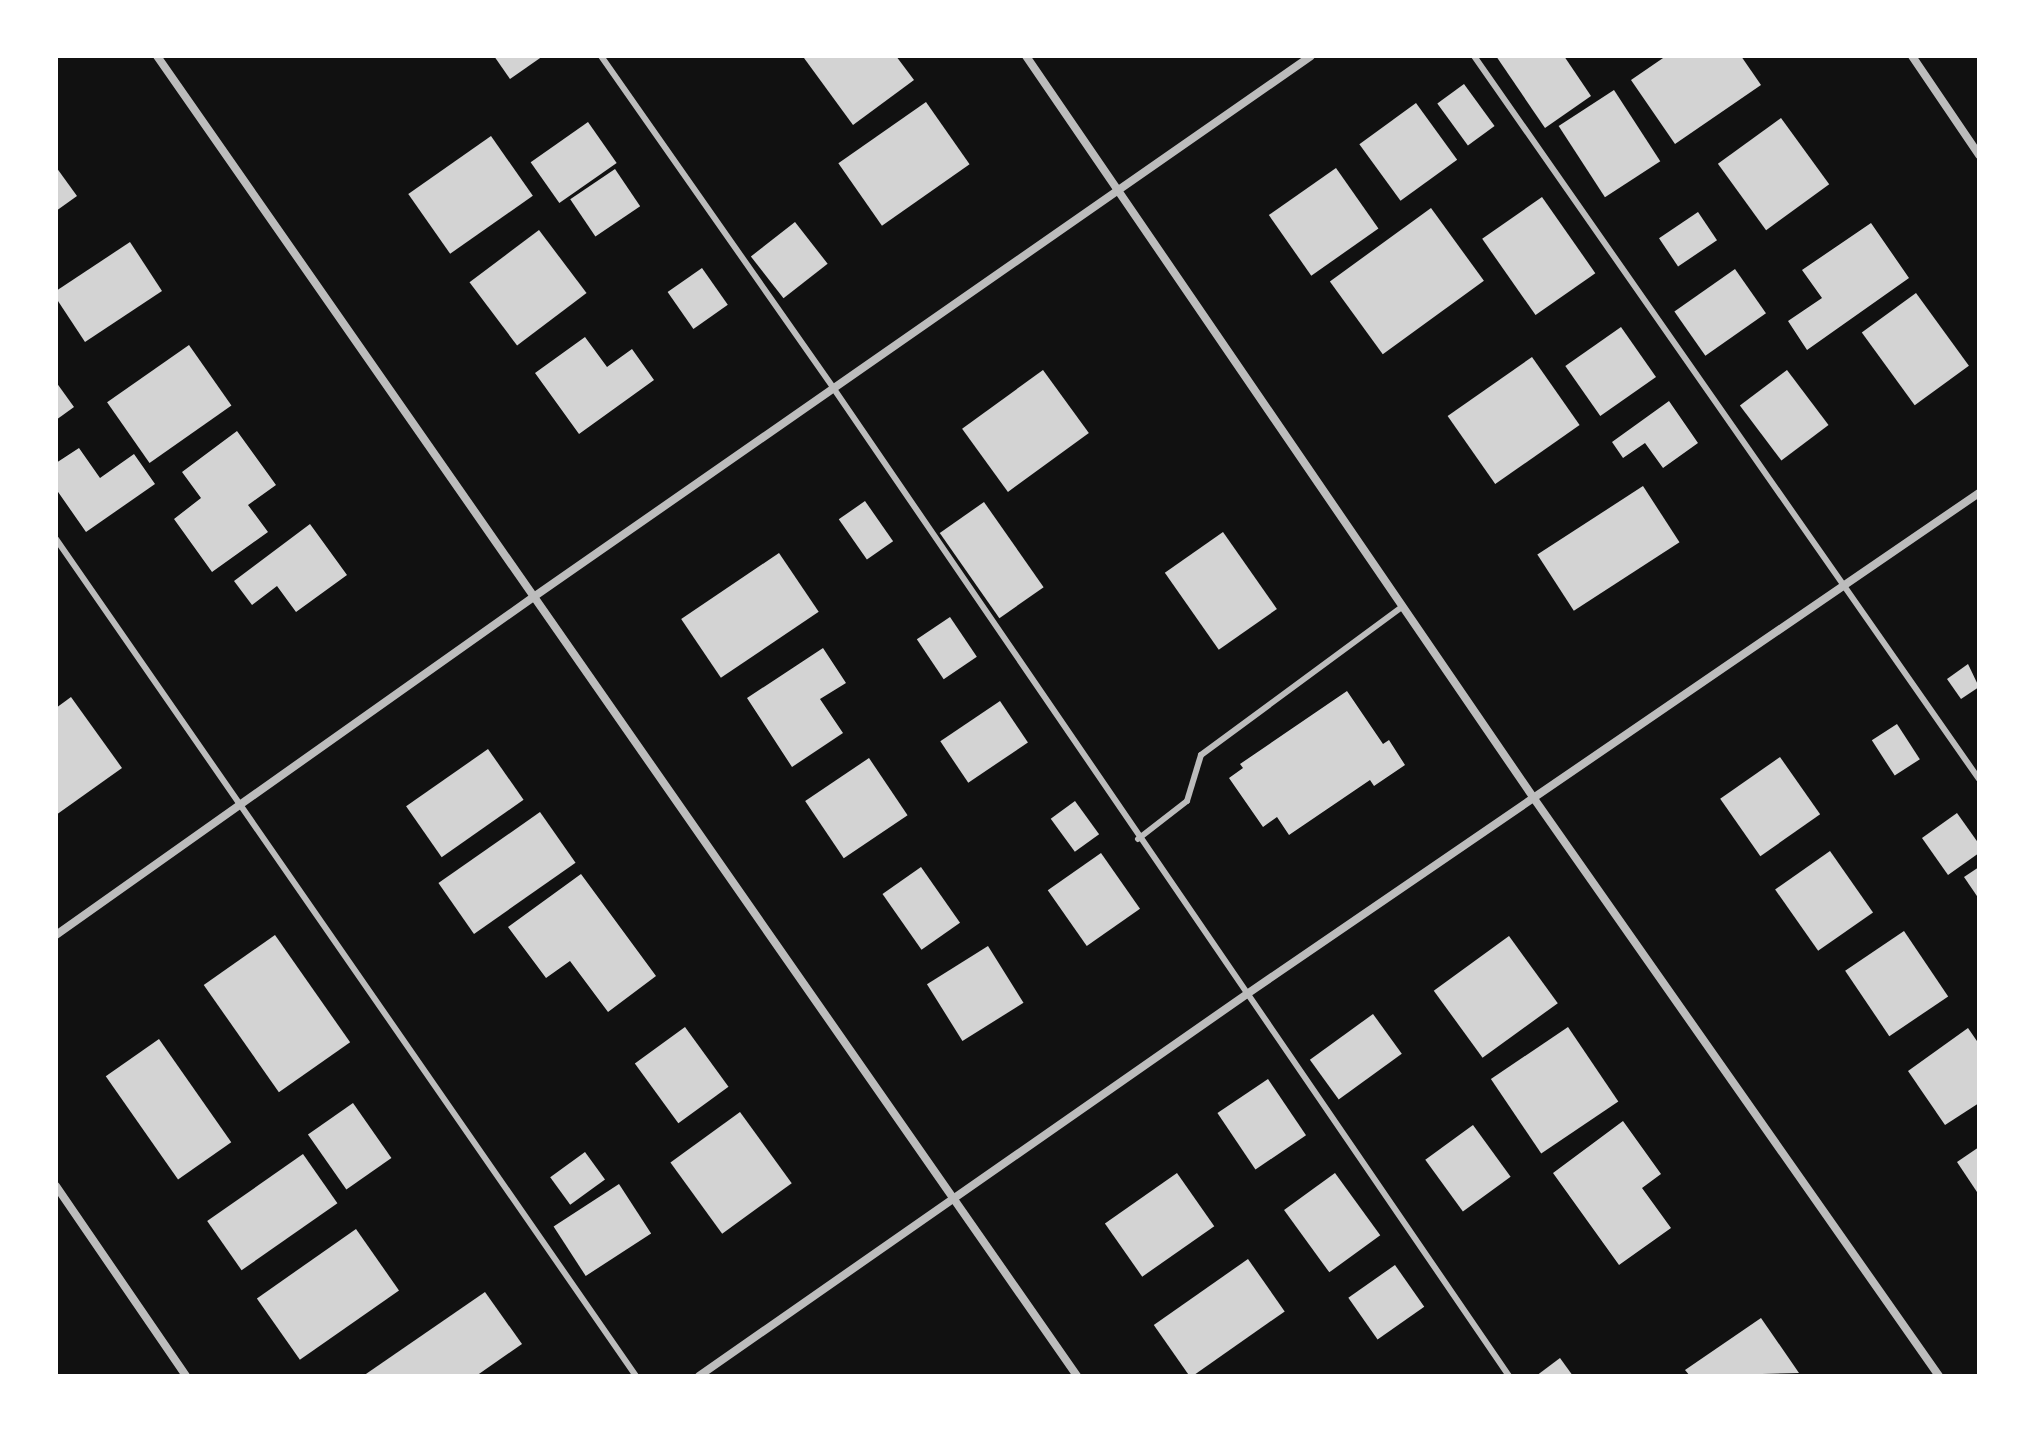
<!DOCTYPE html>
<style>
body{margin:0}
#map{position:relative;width:2035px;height:1432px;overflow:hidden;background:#111;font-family:Commissioner,sans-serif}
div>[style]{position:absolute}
.building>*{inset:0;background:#d3d3d3;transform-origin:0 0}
.service>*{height:6px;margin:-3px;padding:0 3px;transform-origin:3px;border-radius:3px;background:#bcbcbc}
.minor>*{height:8px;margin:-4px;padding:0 4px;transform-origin:4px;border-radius:4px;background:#bcbcbc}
span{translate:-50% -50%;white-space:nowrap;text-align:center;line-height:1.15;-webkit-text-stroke:8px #fff;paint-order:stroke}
.frame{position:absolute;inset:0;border:58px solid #fff;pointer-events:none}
</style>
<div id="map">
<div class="building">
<div style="clip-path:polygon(494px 56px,543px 56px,510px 79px)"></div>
<div style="clip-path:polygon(806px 56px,896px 56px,914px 80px,853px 125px,804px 58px)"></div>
<div style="clip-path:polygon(1496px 56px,1564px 56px,1591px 96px,1545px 128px)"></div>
<div style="clip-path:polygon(1666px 56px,1741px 56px,1761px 85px,1675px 144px,1631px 80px)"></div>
<div style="left:1464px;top:84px;width:52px;height:33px;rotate:54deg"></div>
<div style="left:1614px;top:90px;width:85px;height:66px;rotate:57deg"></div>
<div style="left:926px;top:102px;width:76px;height:107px;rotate:55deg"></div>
<div style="left:1416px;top:103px;width:70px;height:70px;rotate:54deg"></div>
<div style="left:1781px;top:118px;width:82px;height:78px;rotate:54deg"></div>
<div style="left:588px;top:122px;width:50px;height:70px;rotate:55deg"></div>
<div style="left:491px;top:136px;width:73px;height:101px;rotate:55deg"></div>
<div style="clip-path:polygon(56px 167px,77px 196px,56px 211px)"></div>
<div style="left:1336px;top:168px;width:74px;height:82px;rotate:55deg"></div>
<div style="left:615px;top:169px;width:45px;height:54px;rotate:56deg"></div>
<div style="left:1542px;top:197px;width:93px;height:73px;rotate:55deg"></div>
<div style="left:1431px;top:208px;width:90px;height:125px;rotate:54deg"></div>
<div style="left:1698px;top:212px;width:34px;height:47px;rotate:56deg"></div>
<div style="left:795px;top:222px;width:53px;height:56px;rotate:52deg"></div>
<div style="clip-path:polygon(1871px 223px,1909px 278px,1807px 350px,1788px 321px,1822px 298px,1802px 270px)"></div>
<div style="left:539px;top:230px;width:79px;height:87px;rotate:53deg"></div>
<div style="clip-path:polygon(130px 242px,162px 291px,85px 342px,56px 298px,56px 291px)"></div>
<div style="left:702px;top:268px;width:45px;height:42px;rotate:55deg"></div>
<div style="left:1735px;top:269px;width:54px;height:74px;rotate:55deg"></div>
<div style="left:1916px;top:293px;width:90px;height:67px;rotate:54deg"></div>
<div style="left:1621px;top:327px;width:61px;height:68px;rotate:55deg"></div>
<div style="clip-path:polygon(585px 337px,607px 367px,632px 349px,654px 380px,579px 434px,535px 373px)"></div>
<div style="left:189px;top:345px;width:74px;height:100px;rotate:55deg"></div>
<div style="left:1532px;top:357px;width:83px;height:103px;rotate:55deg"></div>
<div style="left:1043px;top:370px;width:78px;height:100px;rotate:54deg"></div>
<div style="left:1787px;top:370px;width:69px;height:59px;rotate:53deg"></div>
<div style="clip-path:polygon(56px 382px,74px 407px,56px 420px)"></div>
<div style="clip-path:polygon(1669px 401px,1698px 443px,1663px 468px,1645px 443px,1623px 458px,1612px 442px)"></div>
<div style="clip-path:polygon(237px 431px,276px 485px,248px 505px,268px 532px,212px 572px,174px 519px,201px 498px,182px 472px)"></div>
<div style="clip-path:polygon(79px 448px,100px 478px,134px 454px,155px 484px,86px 532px,56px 489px,56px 463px)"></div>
<div style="left:1643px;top:486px;width:67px;height:126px;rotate:57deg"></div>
<div style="left:865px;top:501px;width:49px;height:32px;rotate:55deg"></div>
<div style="left:984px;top:502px;width:104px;height:54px;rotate:55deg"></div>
<div style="clip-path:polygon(310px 524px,347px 575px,296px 612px,277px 586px,252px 605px,234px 581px)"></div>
<div style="left:1223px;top:532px;width:94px;height:71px;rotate:55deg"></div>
<div style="left:779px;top:553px;width:71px;height:118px;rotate:56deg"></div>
<div style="left:950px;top:617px;width:48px;height:40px;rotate:56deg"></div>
<div style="clip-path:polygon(823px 648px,846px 683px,820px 699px,843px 733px,792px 767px,747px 698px)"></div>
<div style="clip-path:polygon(1968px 664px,1979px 687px,1961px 699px,1947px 679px)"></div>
<div style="clip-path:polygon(1347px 691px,1383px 744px,1389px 740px,1405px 765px,1374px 786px,1370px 780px,1289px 835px,1277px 817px,1263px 827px,1229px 778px,1243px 768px,1240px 764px)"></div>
<div style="clip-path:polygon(71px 697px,122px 768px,56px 815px,56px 708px)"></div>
<div style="left:1000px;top:701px;width:50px;height:72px;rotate:56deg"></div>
<div style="left:1897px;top:724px;width:42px;height:30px;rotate:57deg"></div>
<div style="left:488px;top:749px;width:62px;height:100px;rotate:55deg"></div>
<div style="left:1780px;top:757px;width:70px;height:73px;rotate:55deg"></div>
<div style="left:869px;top:758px;width:69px;height:77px;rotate:56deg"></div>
<div style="left:1075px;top:801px;width:41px;height:30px;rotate:54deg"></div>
<div style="left:540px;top:812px;width:62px;height:124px;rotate:55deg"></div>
<div style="clip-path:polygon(1957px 813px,1979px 844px,1979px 853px,1948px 875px,1922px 838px)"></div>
<div style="left:1830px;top:851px;width:75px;height:67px;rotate:55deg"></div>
<div style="left:1101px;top:853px;width:68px;height:65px;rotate:55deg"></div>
<div style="left:921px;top:867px;width:68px;height:47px;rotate:55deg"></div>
<div style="clip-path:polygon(1979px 867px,1979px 899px,1964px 877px)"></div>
<div style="clip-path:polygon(581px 874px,656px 976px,608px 1012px,570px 961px,546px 978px,508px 927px)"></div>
<div style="left:1904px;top:931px;width:79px;height:71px;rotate:56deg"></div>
<div style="left:275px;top:935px;width:131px;height:87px;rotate:55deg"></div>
<div style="left:1509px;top:936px;width:83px;height:93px;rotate:54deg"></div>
<div style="left:988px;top:946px;width:67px;height:72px;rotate:58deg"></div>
<div style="left:1373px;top:1014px;width:49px;height:78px;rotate:54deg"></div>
<div style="left:685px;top:1027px;width:74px;height:62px;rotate:54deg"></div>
<div style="left:1568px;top:1027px;width:90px;height:93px;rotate:56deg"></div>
<div style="clip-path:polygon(1968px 1028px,1979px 1044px,1979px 1103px,1945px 1125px,1908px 1071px)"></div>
<div style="left:159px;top:1039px;width:126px;height:65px;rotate:55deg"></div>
<div style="left:1268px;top:1079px;width:68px;height:61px;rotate:56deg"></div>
<div style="left:353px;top:1103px;width:67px;height:55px;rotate:55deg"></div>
<div style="left:740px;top:1112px;width:88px;height:86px;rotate:54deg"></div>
<div style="clip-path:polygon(1623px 1121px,1661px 1174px,1642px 1188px,1671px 1228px,1619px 1265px,1553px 1173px)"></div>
<div style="left:1473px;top:1125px;width:64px;height:59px;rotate:54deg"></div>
<div style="clip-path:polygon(1979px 1147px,1979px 1195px,1957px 1162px)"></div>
<div style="left:585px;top:1152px;width:34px;height:43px;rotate:54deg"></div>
<div style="left:303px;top:1154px;width:60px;height:117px;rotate:55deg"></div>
<div style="left:1177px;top:1173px;width:65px;height:88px;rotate:55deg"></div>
<div style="left:1335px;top:1173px;width:77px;height:63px;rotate:54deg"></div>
<div style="left:619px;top:1184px;width:59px;height:78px;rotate:57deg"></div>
<div style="left:356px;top:1229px;width:75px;height:121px;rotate:55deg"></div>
<div style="left:1248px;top:1259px;width:64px;height:115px;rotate:55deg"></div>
<div style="left:1395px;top:1265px;width:51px;height:57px;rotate:55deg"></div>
<div style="clip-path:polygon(485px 1292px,522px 1344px,476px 1376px,363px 1376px)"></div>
<div style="clip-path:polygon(1761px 1318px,1799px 1373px,1690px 1376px,1685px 1370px)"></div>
<div style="clip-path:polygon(1560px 1358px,1573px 1376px,1536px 1376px)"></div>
</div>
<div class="service">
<div style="left:601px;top:56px;width:406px;rotate:55deg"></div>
<div style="left:834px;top:389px;width:1196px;rotate:55.63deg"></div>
<div style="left:1474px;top:56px;width:882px;rotate:55.07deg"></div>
<div style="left:56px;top:539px;width:1018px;rotate:55.28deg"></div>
<div style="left:1138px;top:839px;width:62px;rotate:-37.8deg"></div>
<div style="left:1187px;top:801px;width:48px;rotate:-73.1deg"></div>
<div style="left:1201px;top:755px;width:251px;rotate:-36.4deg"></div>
</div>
<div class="minor">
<div style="left:157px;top:56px;width:1609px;rotate:55.12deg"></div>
<div style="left:1026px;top:56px;width:901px;rotate:55.62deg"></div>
<div style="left:1535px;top:800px;width:704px;rotate:54.95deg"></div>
<div style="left:1912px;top:56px;width:120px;rotate:55.9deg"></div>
<div style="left:56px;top:935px;width:587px;rotate:-35.29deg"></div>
<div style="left:535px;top:596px;width:945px;rotate:-34.83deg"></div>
<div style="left:56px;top:1186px;width:230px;rotate:55.6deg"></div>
<div style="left:699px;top:1376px;width:668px;rotate:-34.88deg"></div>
<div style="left:1247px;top:994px;width:887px;rotate:-34.39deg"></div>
</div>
<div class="frame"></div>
</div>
